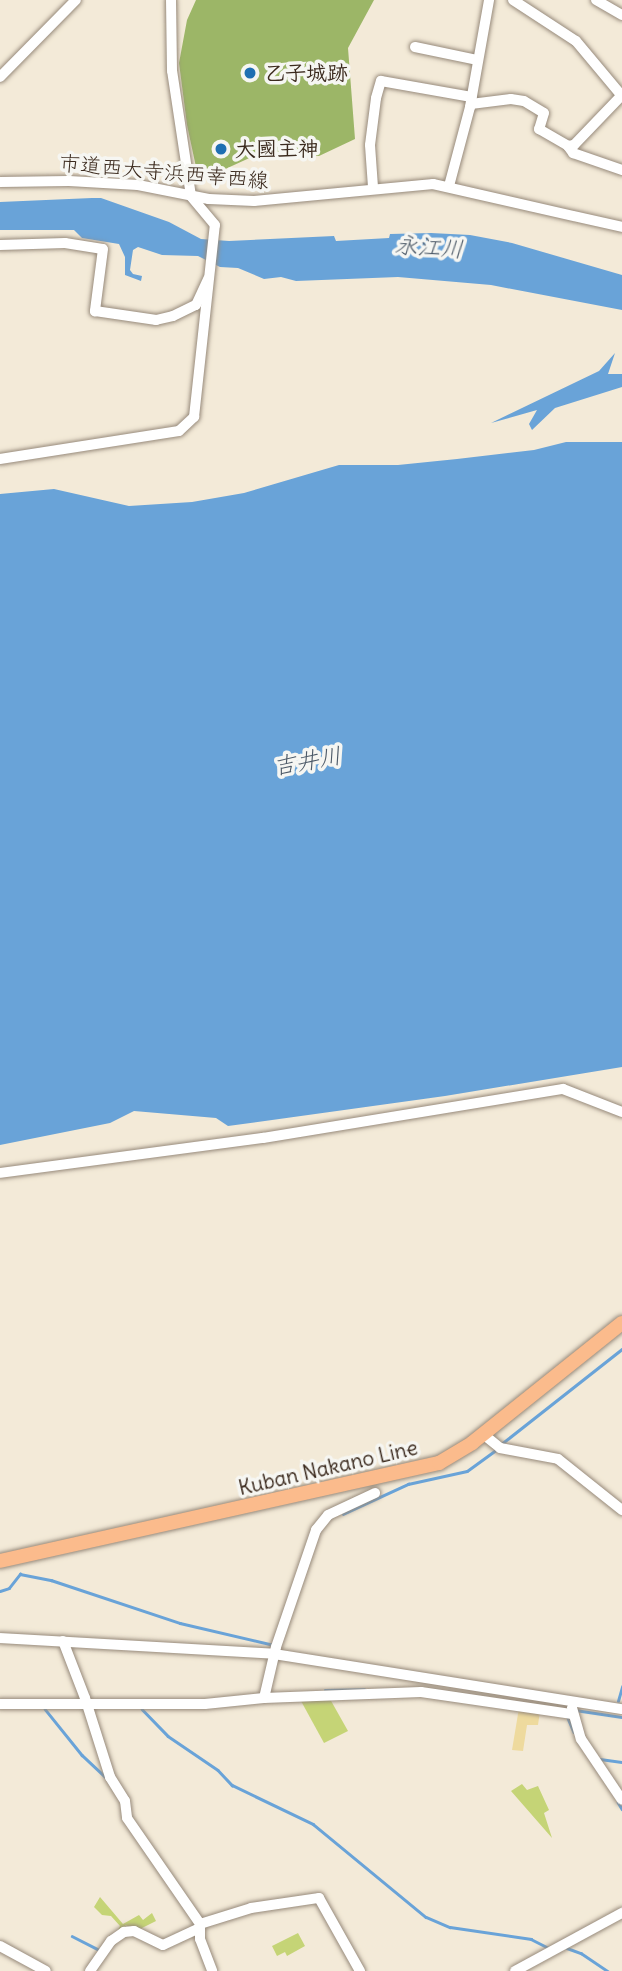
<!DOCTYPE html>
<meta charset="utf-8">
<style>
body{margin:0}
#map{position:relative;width:622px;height:1971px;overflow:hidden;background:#f3ead8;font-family:Delius,"Klee One",sans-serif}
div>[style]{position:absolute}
.green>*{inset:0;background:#c5d476}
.forest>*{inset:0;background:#9cb667}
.sand>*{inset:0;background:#eeda9e}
.water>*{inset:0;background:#69a3d8}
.stream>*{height:2.5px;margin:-1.25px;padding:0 1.25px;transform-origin:1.25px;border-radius:1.25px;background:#69a3d8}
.roads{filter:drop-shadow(0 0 2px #978a7b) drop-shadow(0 0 2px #978a7b)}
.minor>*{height:10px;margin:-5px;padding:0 5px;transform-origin:5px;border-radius:5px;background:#fff}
.major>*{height:14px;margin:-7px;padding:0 7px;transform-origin:7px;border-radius:7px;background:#fbbb8c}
.dots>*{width:19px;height:19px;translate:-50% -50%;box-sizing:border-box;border:4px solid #f6f6f2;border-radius:50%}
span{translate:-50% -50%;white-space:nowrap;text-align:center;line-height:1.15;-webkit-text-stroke:7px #f6f6f2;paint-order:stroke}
.poi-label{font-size:21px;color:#3b2a1e;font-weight:700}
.left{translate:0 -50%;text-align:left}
.street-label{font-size:21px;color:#3b2a1e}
.water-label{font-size:23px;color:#4d5a68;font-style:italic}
</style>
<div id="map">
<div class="green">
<div style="clip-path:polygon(330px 1699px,348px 1731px,324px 1743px,301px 1701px)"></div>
<div style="clip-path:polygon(522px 1784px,527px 1790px,538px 1786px,549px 1810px,544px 1813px,552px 1838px,511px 1791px)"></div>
<div style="clip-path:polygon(100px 1897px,123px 1924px,139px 1915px,143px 1920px,152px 1913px,156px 1921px,138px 1930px,125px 1925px,128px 1929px,114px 1937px,120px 1926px,111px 1916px,102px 1915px,94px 1907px)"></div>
<div style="clip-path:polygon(298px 1933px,305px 1946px,287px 1956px,285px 1952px,277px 1956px,272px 1946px)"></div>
</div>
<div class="forest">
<div style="clip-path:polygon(196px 0,374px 0,348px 48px,355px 139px,319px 156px,258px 154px,199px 181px,187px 125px,179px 63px,187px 20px)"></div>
</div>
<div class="sand">
<div style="clip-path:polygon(519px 1708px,540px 1711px,538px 1725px,527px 1725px,523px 1751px,512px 1750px)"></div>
</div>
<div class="water">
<div style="clip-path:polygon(92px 198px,101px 198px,169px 222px,201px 239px,229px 241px,334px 236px,336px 241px,389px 238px,390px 234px,431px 233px,470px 235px,512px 243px,622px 275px,622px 310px,491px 285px,398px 277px,296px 281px,281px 277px,264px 279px,238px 268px,220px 267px,198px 256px,162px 255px,138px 247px,133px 250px,130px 270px,133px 274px,142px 276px,141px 281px,125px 275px,125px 257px,119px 244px,82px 238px,74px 230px,0 230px,0 202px)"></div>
<div style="clip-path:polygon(615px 353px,608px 374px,622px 374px,622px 387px,555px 408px,532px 430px,529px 424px,537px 410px,491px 423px,599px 371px)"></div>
<div style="clip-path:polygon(566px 442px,622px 442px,622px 1067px,445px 1096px,228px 1126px,216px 1118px,134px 1111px,110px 1123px,0 1145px,0 494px,54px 489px,129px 506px,192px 502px,244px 493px,339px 465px,398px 465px,457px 459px,534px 450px)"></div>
</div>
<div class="stream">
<div style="left:500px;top:1445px;width:155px;rotate:-38.2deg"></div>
<div style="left:343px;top:1514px;width:72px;rotate:-24.8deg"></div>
<div style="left:408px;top:1484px;width:60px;rotate:-12.4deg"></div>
<div style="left:467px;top:1471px;width:36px;rotate:-36deg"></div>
<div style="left:0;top:1591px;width:9px;rotate:-18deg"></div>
<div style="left:9px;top:1588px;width:18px;rotate:-52deg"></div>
<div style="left:20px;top:1574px;width:32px;rotate:11deg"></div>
<div style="left:51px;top:1580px;width:136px;rotate:18.4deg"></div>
<div style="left:180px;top:1623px;width:97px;rotate:13.2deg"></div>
<div style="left:325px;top:1690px;width:39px;rotate:-1deg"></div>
<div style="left:618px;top:1701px;width:15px;rotate:-74deg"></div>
<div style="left:45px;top:1709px;width:59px;rotate:51.2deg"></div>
<div style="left:82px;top:1755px;width:33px;rotate:43deg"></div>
<div style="left:142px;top:1709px;width:37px;rotate:46deg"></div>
<div style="left:168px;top:1736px;width:60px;rotate:34.2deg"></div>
<div style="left:218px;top:1770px;width:21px;rotate:47deg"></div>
<div style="left:232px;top:1785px;width:90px;rotate:25.7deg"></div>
<div style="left:313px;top:1824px;width:146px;rotate:39.5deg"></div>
<div style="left:426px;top:1917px;width:26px;rotate:23deg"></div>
<div style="left:450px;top:1927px;width:82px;rotate:8.4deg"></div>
<div style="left:531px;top:1939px;width:20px;rotate:27deg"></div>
<div style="left:575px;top:1710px;width:48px;rotate:8.5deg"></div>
<div style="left:568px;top:1718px;width:15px;rotate:67deg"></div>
<div style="left:600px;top:1759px;width:22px;rotate:8deg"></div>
<div style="left:618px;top:1802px;width:8px;rotate:60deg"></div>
<div style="left:72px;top:1936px;width:30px;rotate:27deg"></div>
<div style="left:567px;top:1948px;width:15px;rotate:20deg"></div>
<div style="left:581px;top:1953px;width:32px;rotate:34deg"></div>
</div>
<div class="roads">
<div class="minor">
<div style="left:513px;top:0;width:75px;rotate:33.1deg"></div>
<div style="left:576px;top:41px;width:72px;rotate:50.1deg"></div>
<div style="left:596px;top:0;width:30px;rotate:30deg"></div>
<div style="left:415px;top:47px;width:63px;rotate:11.8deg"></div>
<div style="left:0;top:77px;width:108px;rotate:-45.4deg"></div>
<div style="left:471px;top:104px;width:40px;rotate:-7.1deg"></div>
<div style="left:511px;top:99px;width:13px;rotate:9deg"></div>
<div style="left:524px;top:101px;width:23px;rotate:31deg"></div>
<div style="left:544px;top:113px;width:17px;rotate:107deg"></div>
<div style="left:539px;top:129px;width:34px;rotate:30deg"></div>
<div style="left:568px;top:146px;width:9px;rotate:54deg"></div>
<div style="left:573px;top:153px;width:52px;rotate:19.1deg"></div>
<div style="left:568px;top:146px;width:6px;rotate:-9deg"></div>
<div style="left:574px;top:145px;width:69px;rotate:-46.2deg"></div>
<div style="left:0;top:182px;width:69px;rotate:-0.8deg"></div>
<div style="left:69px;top:181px;width:69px;rotate:3.3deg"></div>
<div style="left:138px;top:185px;width:72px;rotate:11.2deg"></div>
<div style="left:209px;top:199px;width:45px;rotate:2.5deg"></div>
<div style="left:254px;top:201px;width:180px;rotate:-5.4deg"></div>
<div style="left:433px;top:184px;width:194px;rotate:12.8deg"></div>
<div style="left:449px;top:186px;width:82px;rotate:-75.1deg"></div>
<div style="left:470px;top:107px;width:109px;rotate:-79.9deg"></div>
<div style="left:373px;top:187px;width:42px;rotate:-94.1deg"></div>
<div style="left:370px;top:145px;width:47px;rotate:-82.7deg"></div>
<div style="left:376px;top:98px;width:18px;rotate:-74deg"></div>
<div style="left:381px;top:81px;width:92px;rotate:10deg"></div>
<div style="left:0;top:245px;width:65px;rotate:-1.8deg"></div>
<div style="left:65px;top:243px;width:38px;rotate:9deg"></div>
<div style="left:103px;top:249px;width:63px;rotate:97.4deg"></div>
<div style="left:95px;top:311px;width:62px;rotate:8.4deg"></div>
<div style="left:156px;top:320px;width:17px;rotate:-13deg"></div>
<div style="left:173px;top:316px;width:25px;rotate:-26deg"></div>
<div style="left:196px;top:305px;width:29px;rotate:-65deg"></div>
<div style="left:0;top:459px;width:181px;rotate:-8.9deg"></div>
<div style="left:179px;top:431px;width:21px;rotate:-43deg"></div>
<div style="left:194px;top:417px;width:193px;rotate:-83.8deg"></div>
<div style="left:215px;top:225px;width:38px;rotate:-130deg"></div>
<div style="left:191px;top:196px;width:126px;rotate:-98.6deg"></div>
<div style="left:172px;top:71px;width:71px;rotate:-90.8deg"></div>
<div style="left:0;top:1173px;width:265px;rotate:-7.6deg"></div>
<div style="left:263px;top:1138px;width:304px;rotate:-9.3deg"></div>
<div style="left:563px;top:1089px;width:63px;rotate:21.3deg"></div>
<div style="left:483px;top:1434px;width:22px;rotate:39deg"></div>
<div style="left:500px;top:1448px;width:59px;rotate:10.7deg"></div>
<div style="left:558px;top:1459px;width:82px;rotate:38.6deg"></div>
<div style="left:0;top:1638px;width:274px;rotate:3.3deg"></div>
<div style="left:274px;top:1654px;width:352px;rotate:9deg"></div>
<div style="left:63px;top:1641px;width:61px;rotate:68.9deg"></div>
<div style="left:85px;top:1698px;width:83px;rotate:72.4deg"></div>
<div style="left:110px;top:1777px;width:28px;rotate:58deg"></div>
<div style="left:125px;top:1801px;width:17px;rotate:83deg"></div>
<div style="left:127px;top:1818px;width:129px;rotate:55.4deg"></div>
<div style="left:200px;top:1924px;width:15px;rotate:90deg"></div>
<div style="left:200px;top:1939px;width:34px;rotate:69deg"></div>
<div style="left:264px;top:1698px;width:157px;rotate:-2.2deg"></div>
<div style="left:421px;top:1692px;width:153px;rotate:8.3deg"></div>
<div style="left:0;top:1704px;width:205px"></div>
<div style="left:205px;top:1704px;width:59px;rotate:-5.8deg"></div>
<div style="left:264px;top:1698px;width:52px;rotate:-76.8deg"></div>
<div style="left:276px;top:1647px;width:124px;rotate:-71.1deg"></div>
<div style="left:316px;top:1530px;width:19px;rotate:-51deg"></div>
<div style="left:328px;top:1515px;width:52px;rotate:-25.1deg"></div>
<div style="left:572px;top:1708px;width:32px;rotate:74deg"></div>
<div style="left:581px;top:1739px;width:73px;rotate:56.1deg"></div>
<div style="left:200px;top:1924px;width:53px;rotate:-17.4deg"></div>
<div style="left:251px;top:1908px;width:69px;rotate:-8.4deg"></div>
<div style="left:319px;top:1898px;width:84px;rotate:60.7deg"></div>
<div style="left:0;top:1946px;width:52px;rotate:28.5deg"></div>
<div style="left:90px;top:1971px;width:37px;rotate:-55deg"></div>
<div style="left:111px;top:1941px;width:16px;rotate:-35deg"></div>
<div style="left:124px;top:1932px;width:10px;rotate:-6deg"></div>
<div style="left:134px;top:1931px;width:32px;rotate:26deg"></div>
<div style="left:163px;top:1945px;width:38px;rotate:-25deg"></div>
<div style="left:515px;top:1971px;width:122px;rotate:-28.5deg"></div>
</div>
<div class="major">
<div style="left:0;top:1561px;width:450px;rotate:-12.6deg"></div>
<div style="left:439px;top:1463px;width:39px;rotate:-31deg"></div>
<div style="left:472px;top:1443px;width:192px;rotate:-38.7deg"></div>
</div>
</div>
<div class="dots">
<div style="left:250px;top:73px;background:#1f6fb2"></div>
<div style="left:221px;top:149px;background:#1f6fb2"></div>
</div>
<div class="poi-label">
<span class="left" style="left:264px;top:73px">乙子城跡</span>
<span class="left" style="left:235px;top:149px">大國主神</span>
</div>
<div class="street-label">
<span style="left:164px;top:172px;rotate:5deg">市道西大寺浜西幸西線</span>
<span style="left:328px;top:1468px;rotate:-13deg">Kuban Nakano Line</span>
</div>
<div class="water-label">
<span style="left:429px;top:247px;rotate:4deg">永江川</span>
<span style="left:307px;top:761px;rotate:-10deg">吉井川</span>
</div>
</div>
